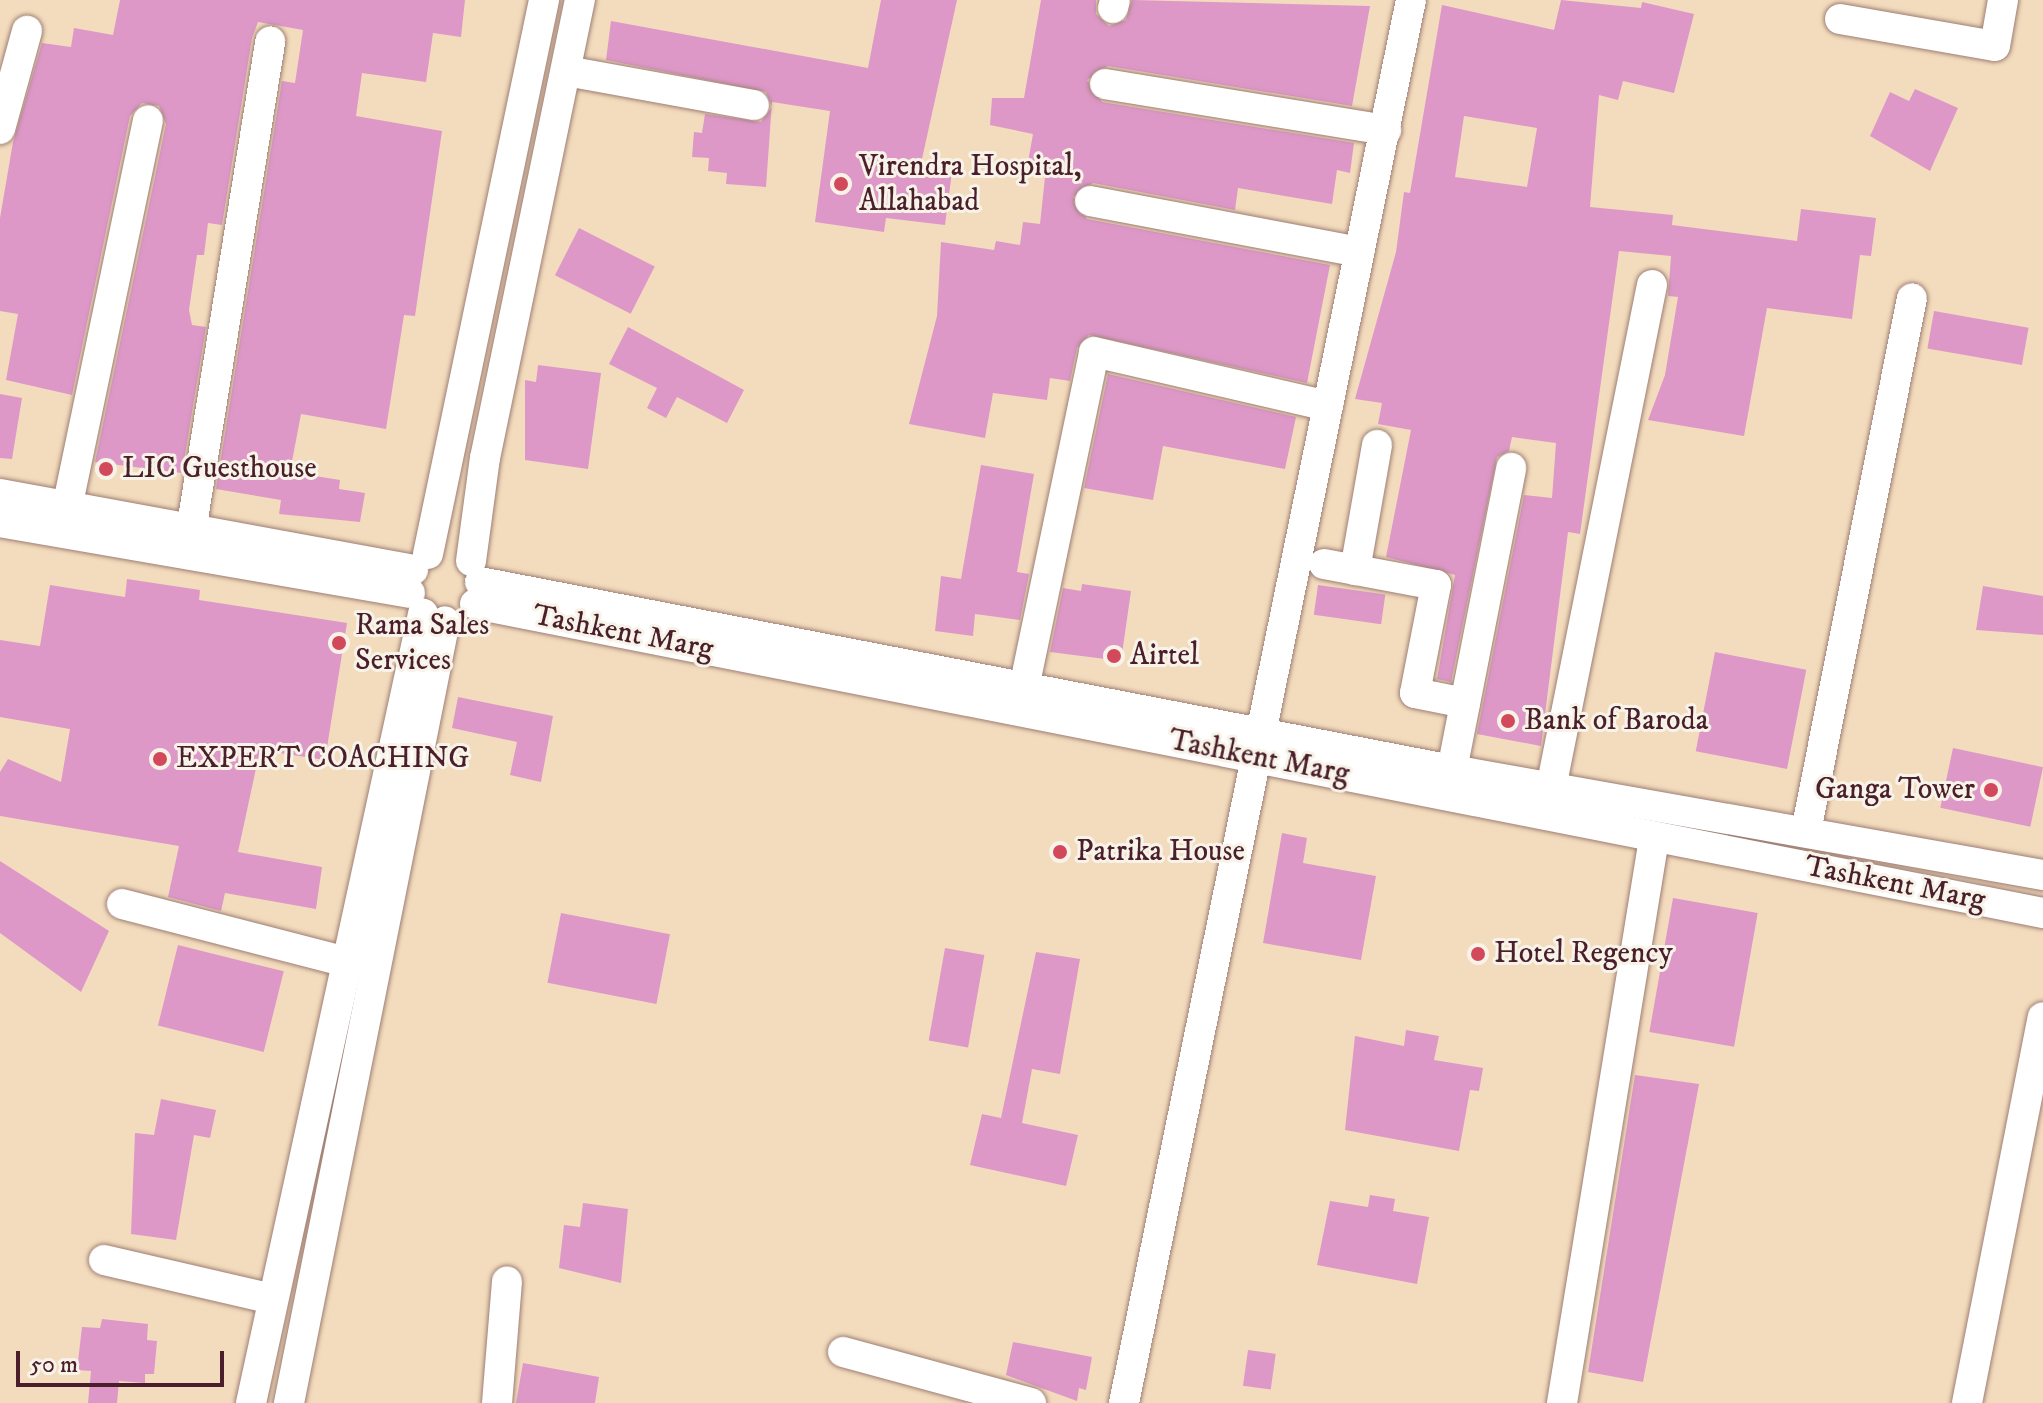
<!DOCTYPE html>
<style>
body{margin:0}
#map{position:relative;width:2043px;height:1403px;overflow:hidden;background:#f3dcbd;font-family:"IM FELL DW Pica",serif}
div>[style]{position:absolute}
.building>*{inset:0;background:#dd98c8;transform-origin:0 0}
.roads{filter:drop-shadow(0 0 2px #9e7e74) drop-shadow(0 0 2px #9e7e74)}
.minor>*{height:30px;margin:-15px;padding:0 15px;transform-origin:15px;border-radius:15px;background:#fff}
.dots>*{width:22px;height:22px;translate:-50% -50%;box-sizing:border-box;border:4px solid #f7f3e8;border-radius:50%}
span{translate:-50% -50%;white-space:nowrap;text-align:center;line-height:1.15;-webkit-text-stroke:6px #f7f3e8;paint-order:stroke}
.poi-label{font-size:30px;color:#4a1f2b}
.left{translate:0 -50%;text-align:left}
.right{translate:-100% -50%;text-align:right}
.street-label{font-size:30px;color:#4a1f2b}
.scale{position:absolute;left:16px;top:1351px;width:208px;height:36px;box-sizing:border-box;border:4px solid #4a1f2b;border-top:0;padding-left:10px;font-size:24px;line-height:28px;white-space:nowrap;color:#4a1f2b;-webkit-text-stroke:6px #f7f3e8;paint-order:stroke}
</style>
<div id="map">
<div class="building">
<div style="clip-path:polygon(120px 0,465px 0,461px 37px,433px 33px,426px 82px,362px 73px,356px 116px,442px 131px,415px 316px,404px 315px,386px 429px,301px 414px,290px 472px,340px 480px,339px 489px,365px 493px,360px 522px,279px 514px,281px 500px,216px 489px,282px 81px,295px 83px,303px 30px,258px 22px,252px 38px,222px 225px,208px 223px,204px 255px,197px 255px,189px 310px,192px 325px,206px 327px,182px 473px,95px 462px,166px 124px,159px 106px,142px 103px,130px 116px,72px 395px,6px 380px,18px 314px,0 311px,0 218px,13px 142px,42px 43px,71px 47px,74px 28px,113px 35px)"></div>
<div style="clip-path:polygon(881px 0,957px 0,920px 168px,952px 172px,945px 225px,886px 218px,884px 232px,815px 222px,830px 111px,772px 102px,766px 187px,726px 184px,727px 173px,708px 171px,709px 158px,692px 157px,694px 132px,702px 133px,705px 114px,761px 122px,772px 107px,766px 92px,606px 60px,611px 21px,868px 68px)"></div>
<div style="clip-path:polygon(1041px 0,1096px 0,1096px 14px,1109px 26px,1126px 20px,1132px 0,1370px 6px,1352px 106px,1108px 66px,1087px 80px,1102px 102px,1354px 143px,1350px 173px,1337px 170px,1332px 204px,1238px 188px,1235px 210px,1093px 183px,1073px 197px,1087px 219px,1330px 265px,1307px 383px,1089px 335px,1077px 348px,1070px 381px,1050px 378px,1047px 400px,993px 393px,985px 438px,909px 424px,937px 316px,941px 242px,994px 250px,996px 241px,1020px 245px,1023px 222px,1040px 224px,1045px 177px,1026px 173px,1033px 134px,990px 125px,992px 98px,1024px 98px)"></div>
<div style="clip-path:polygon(evenodd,1561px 0,1641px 8px,1642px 2px,1694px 14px,1674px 93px,1623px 81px,1618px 100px,1599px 95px,1590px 207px,1673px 215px,1672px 225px,1797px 241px,1801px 209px,1876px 218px,1871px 256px,1860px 255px,1852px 319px,1767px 308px,1744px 436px,1648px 420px,1665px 375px,1678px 297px,1668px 296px,1671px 256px,1619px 251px,1580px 534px,1568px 532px,1541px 746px,1477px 734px,1524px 495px,1552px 498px,1556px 443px,1512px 437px,1509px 451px,1497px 457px,1451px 682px,1437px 679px,1455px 575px,1386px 557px,1411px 430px,1378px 424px,1382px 403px,1355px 399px,1396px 252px,1404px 192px,1410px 193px,1442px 5px,1554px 30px,1561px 0,1464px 116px,1537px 128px,1527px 187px,1455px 177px,1464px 116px)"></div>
<div style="clip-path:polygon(1915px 89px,1958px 108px,1930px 171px,1870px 136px,1890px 92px,1909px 101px)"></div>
<div style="left:579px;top:228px;width:85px;height:53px;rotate:27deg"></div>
<div style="left:1934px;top:311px;width:96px;height:38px;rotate:10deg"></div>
<div style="clip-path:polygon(628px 327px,744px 390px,727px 423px,677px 397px,666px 418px,647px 408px,657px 388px,609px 364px)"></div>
<div style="clip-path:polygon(538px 365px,601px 373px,588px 469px,525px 460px,525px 380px,536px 382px)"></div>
<div style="clip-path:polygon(1108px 374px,1296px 417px,1285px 469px,1163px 446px,1153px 500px,1084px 488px)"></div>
<div style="clip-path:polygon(0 394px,22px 398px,12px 459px,0 458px)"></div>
<div style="clip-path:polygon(981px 465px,1034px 474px,1017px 572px,1029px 574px,1020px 620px,975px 614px,973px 636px,935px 631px,941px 576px,961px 579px)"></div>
<div style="clip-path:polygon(127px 579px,200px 590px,199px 600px,347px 623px,325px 760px,260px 750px,238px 852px,322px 867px,316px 909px,225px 893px,221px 911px,168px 897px,179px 846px,0 816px,0 772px,8px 759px,61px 782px,70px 729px,0 717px,0 640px,40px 646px,50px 585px,125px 597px)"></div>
<div style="clip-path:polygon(1082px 584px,1131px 591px,1121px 661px,1050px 652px,1063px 588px,1081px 591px)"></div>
<div style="left:1318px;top:585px;width:68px;height:30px;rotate:8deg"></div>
<div style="clip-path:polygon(1983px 586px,2043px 596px,2043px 635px,1976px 630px)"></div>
<div style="left:1715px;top:652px;width:93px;height:101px;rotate:11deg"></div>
<div style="clip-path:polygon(458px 697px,553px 716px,541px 782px,510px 775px,517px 742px,452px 728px)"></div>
<div style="left:1953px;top:748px;width:92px;height:61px;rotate:12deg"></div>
<div style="clip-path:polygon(1282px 833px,1307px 838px,1303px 863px,1376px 876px,1361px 960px,1263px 943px)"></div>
<div style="clip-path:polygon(0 861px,109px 931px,81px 992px,0 933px)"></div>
<div style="left:1673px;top:898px;width:86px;height:136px;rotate:10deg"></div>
<div style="left:561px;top:913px;width:111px;height:71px;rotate:11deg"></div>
<div style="left:178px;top:945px;width:109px;height:83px;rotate:14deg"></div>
<div style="left:945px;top:948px;width:40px;height:94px;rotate:10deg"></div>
<div style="clip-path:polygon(1036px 952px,1080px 959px,1060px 1074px,1032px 1069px,1022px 1123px,1078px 1135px,1066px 1186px,970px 1165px,982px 1114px,1001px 1118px)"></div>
<div style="clip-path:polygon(1406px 1030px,1439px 1036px,1434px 1060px,1483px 1068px,1479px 1091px,1470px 1090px,1459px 1151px,1345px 1130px,1355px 1036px,1404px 1046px)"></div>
<div style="clip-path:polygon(1635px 1075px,1699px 1084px,1643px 1382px,1588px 1372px)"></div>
<div style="clip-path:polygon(161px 1099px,216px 1110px,210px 1138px,194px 1135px,176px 1240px,131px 1234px,135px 1133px,154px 1135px)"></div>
<div style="clip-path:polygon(1370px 1195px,1395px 1199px,1393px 1211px,1429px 1217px,1417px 1284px,1317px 1265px,1330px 1201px,1368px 1207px)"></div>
<div style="clip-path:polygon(583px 1203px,628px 1209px,621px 1283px,559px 1268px,564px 1225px,580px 1227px)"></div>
<div style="clip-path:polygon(102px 1319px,148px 1324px,147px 1340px,157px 1341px,154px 1374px,145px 1374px,145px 1383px,119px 1381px,117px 1403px,88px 1403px,91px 1371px,77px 1370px,82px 1327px,100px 1328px)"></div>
<div style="clip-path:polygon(1013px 1342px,1092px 1357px,1086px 1390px,1079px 1388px,1077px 1401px,1006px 1375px)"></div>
<div style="left:1248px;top:1350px;width:28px;height:36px;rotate:8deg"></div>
<div style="clip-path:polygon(523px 1363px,599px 1377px,595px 1403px,516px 1403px)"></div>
</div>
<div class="roads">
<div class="minor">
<div style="left:1113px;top:8px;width:8px;rotate:-76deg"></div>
<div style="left:1840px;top:19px;width:157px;rotate:9.9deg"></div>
<div style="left:1995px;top:46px;width:47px;rotate:-80.1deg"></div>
<div style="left:566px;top:71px;width:191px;rotate:10.3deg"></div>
<div style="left:1105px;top:84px;width:285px;rotate:9.3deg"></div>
<div style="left:0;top:129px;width:102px;rotate:-74.6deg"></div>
<div style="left:1090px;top:201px;width:274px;rotate:10.7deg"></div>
<div style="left:0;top:494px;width:420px;rotate:10.4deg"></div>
<div style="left:67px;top:508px;width:396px;rotate:-78.2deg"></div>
<div style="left:0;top:522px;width:416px;rotate:9.8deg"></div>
<div style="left:191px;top:531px;width:496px;rotate:-80.8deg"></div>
<div style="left:428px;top:554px;width:566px;rotate:-78.17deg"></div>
<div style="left:471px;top:561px;width:104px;rotate:-82.3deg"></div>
<div style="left:485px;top:458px;width:468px;rotate:-78.3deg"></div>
<div style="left:1324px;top:564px;width:114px;rotate:10.6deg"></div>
<div style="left:1436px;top:585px;width:110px;rotate:101deg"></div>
<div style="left:1415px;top:693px;width:51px;rotate:11.3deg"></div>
<div style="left:1355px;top:570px;width:127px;rotate:-80deg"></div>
<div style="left:480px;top:582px;width:990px;rotate:10.95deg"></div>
<div style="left:1452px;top:770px;width:600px;rotate:10.07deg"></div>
<div style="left:475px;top:604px;width:1598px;rotate:11.15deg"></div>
<div style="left:1024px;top:688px;width:343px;rotate:-78.2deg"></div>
<div style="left:1094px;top:352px;width:240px;rotate:13deg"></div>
<div style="left:1452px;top:770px;width:308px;rotate:-78.9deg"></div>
<div style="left:1551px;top:788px;width:513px;rotate:-78.65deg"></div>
<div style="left:1806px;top:831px;width:543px;rotate:-78.75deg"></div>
<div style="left:122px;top:904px;width:231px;rotate:14.5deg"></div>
<div style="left:104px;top:1260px;width:173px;rotate:13deg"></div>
<div style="left:843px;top:1352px;width:195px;rotate:15.2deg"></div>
<div style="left:251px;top:1403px;width:808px;rotate:-77.7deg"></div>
<div style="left:289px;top:1403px;width:797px;rotate:-78.72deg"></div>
<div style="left:497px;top:1403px;width:122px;rotate:-85.3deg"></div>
<div style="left:1124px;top:1403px;width:1432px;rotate:-78.44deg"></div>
<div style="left:1562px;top:1403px;width:571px;rotate:-80.74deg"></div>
<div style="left:1967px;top:1403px;width:393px;rotate:-78.9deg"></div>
</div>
</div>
<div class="dots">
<div style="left:841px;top:184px;background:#d1495b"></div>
<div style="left:106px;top:469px;background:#d1495b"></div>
<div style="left:339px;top:643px;background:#d1495b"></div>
<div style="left:1114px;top:656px;background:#d1495b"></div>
<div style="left:1508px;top:721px;background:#d1495b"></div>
<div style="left:160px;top:759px;background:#d1495b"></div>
<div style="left:1991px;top:790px;background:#d1495b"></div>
<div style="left:1060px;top:852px;background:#d1495b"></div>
<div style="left:1478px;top:954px;background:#d1495b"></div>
</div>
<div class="poi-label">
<span class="left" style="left:859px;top:184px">Virendra Hospital,<br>Allahabad</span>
<span class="left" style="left:122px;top:469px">LIC Guesthouse</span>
<span class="left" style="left:355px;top:643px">Rama Sales<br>Services</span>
<span class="left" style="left:1130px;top:656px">Airtel</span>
<span class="left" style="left:1524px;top:721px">Bank of Baroda</span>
<span class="left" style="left:176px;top:759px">EXPERT COACHING</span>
<span class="right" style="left:1975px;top:790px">Ganga Tower</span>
<span class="left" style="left:1076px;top:852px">Patrika House</span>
<span class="left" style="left:1494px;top:954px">Hotel Regency</span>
</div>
<div class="street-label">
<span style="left:623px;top:633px;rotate:11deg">Tashkent Marg</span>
<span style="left:1259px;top:758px;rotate:11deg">Tashkent Marg</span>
<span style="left:1895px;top:884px;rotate:11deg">Tashkent Marg</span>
</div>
<div class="scale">50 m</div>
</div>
